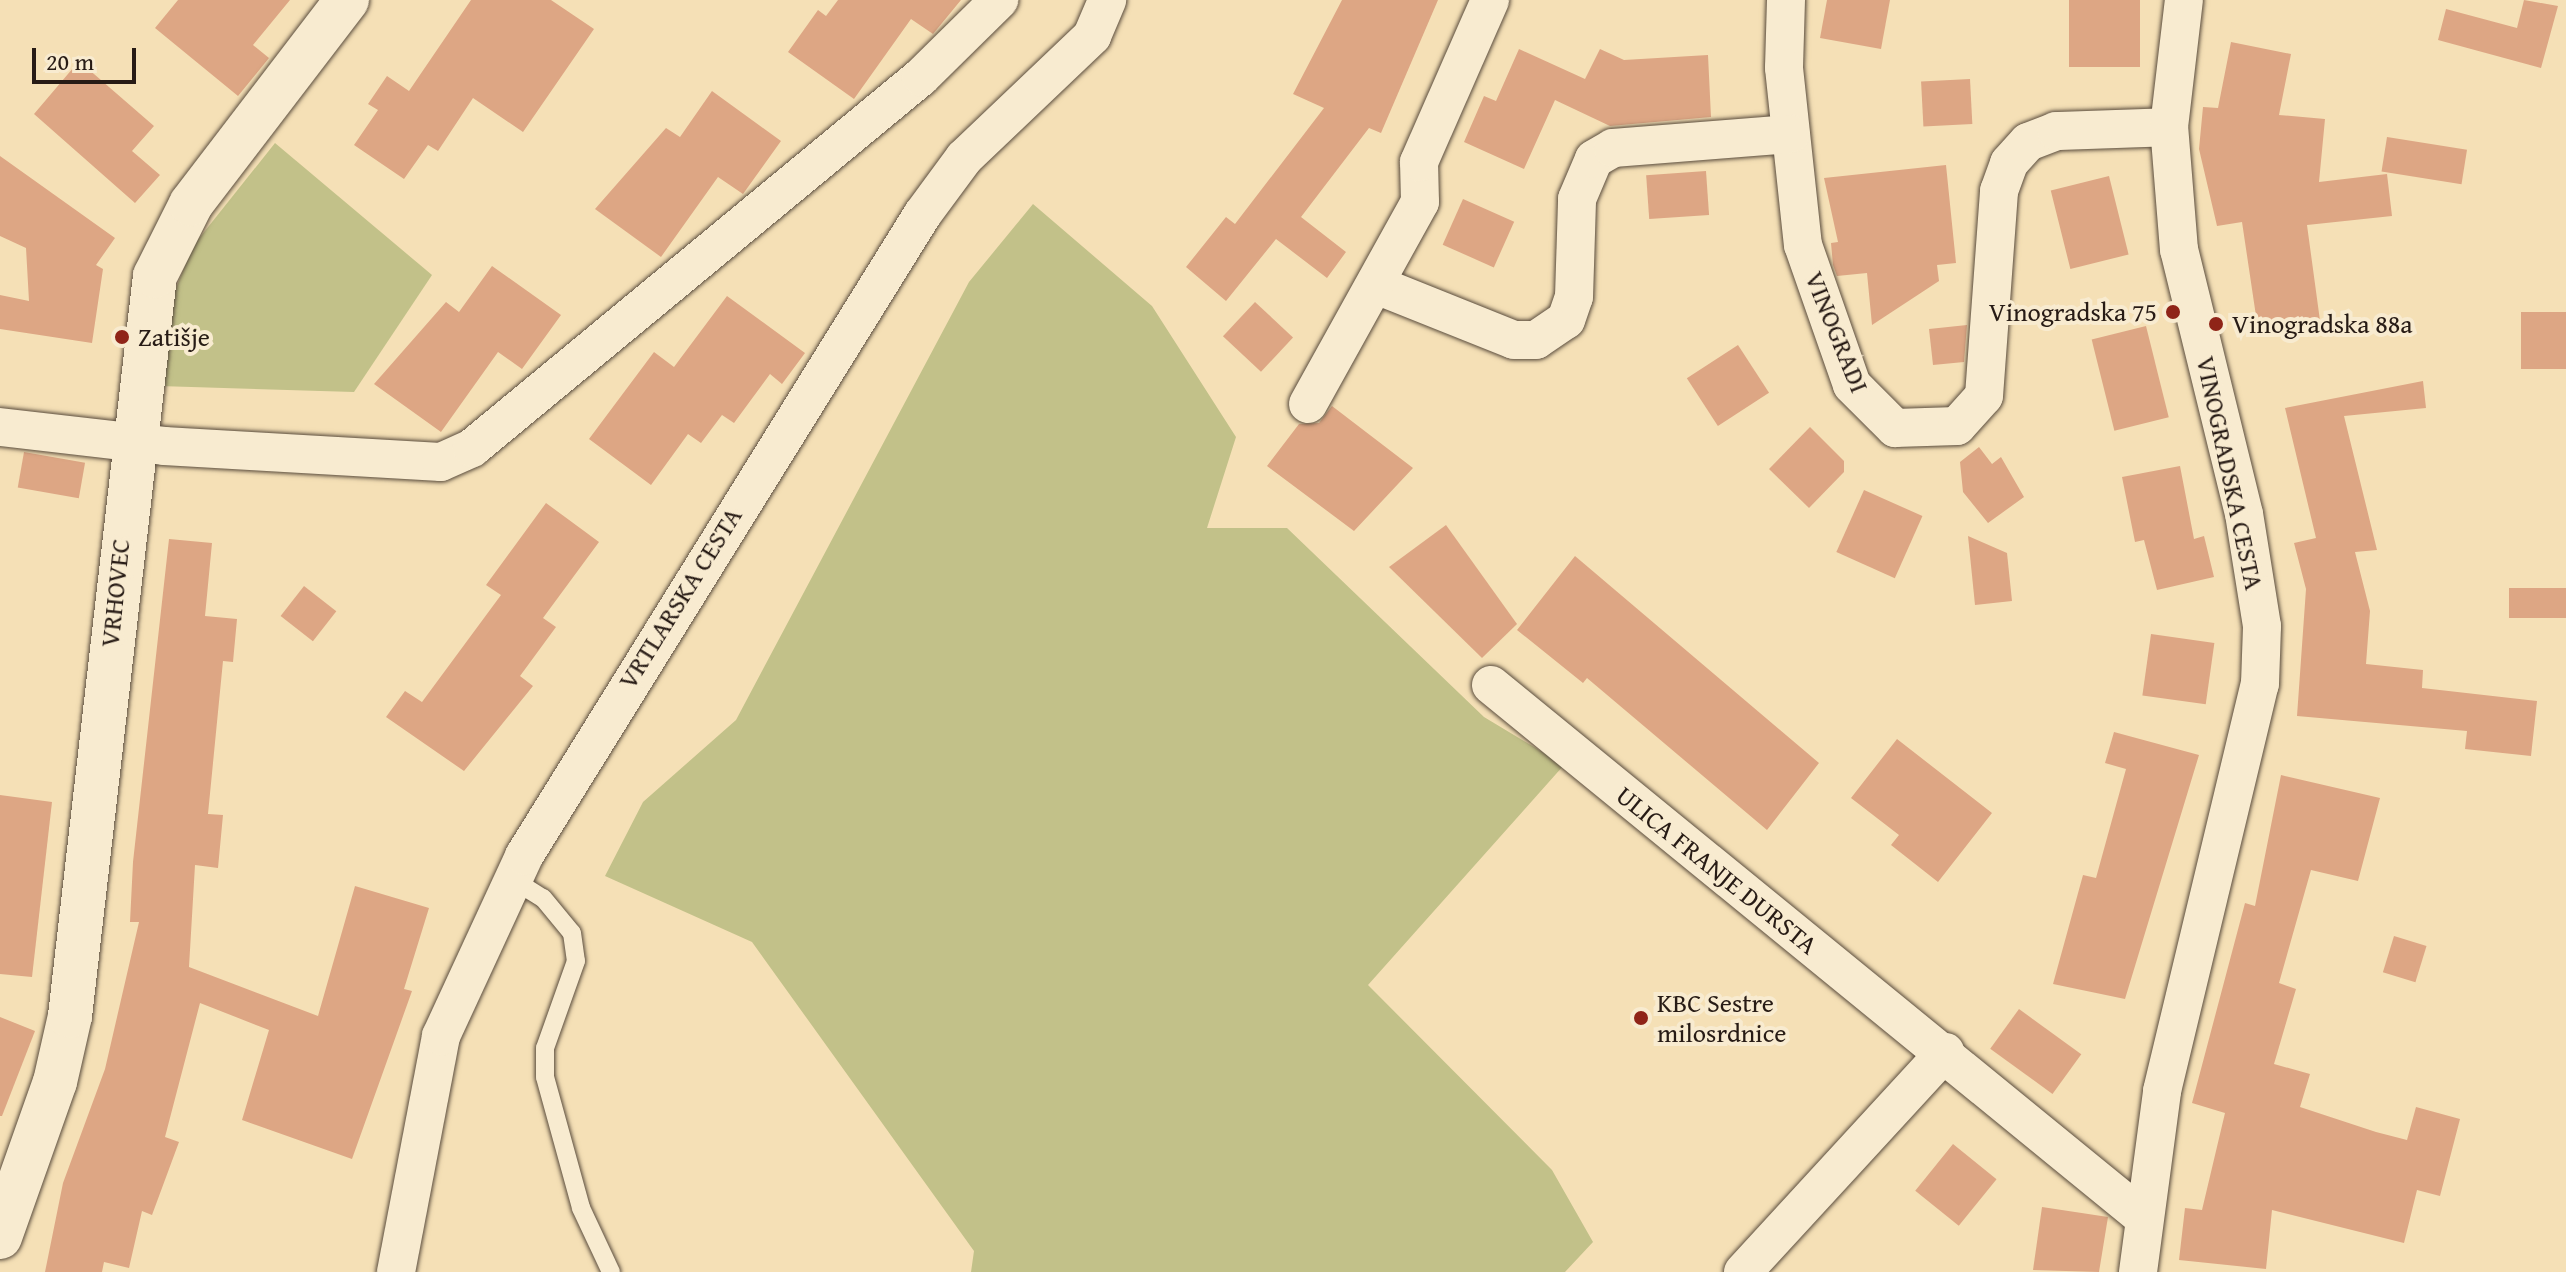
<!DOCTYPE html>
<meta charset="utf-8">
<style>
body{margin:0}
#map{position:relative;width:2566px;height:1272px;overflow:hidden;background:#f5e0b6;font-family:"Gentium Book Plus",serif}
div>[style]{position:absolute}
.green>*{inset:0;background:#c2c189}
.building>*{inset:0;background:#dda684;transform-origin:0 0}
.roads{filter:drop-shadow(0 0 2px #5a4c3d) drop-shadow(0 0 2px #5a4c3d)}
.lane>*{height:18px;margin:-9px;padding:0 9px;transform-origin:9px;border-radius:9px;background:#f8ebd0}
.street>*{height:38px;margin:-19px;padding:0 19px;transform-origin:19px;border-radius:19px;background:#f8ebd0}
.secondary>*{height:44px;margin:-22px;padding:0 22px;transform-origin:22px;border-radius:22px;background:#f8ebd0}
.dots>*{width:22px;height:22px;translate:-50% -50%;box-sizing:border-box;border:4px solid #f8ebd0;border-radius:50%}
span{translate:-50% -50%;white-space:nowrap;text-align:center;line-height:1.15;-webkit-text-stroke:8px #f8ebd0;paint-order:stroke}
.poi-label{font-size:26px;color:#271b15}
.right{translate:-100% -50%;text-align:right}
.left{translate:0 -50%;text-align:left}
.street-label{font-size:26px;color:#271b15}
.scale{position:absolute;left:32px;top:48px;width:104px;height:36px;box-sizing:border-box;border:4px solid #271b15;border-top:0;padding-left:10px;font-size:24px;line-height:28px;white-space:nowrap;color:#271b15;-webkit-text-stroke:6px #f8ebd0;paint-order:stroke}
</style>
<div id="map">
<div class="green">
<div style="clip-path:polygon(275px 143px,432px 275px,354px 392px,159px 386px,168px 308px,193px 246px)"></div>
<div style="clip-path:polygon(1033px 204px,1152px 306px,1236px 437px,1207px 528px,1287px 528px,1484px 717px,1564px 765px,1368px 985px,1552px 1170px,1593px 1242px,1565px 1272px,971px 1272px,974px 1251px,752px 942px,605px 876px,643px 802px,736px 720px,969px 282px)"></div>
</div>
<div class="building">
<div style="clip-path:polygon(178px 0,290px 0,253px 45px,269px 58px,238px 96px,155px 28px)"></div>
<div style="clip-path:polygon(471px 0,551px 0,594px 29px,523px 132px,473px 98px,438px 151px,428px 145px,404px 179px,354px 145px,378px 110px,368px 104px,387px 76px,409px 91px)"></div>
<div style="clip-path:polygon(838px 0,961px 0,933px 34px,911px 19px,854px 99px,788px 52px,818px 10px,826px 16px)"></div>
<div style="clip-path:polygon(1342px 0,1438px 0,1381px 133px,1369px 128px,1301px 217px,1346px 252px,1327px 278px,1276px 239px,1226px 301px,1186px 267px,1226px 217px,1235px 224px,1324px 108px,1293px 94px)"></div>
<div style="clip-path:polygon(1827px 0,1890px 0,1881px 49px,1820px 38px)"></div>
<div style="left:2069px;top:0;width:71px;height:67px"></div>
<div style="clip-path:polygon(2524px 0,2558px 6px,2541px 68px,2438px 40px,2446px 9px,2517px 28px)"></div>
<div style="clip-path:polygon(2231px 42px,2291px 54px,2279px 115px,2325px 119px,2319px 182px,2387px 174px,2392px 216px,2307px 225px,2321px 328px,2259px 336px,2242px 222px,2217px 226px,2199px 149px,2203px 107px,2218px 108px)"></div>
<div style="clip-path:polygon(1519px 49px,1585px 79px,1600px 49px,1624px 60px,1708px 55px,1711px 117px,1610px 126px,1555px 100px,1524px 169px,1464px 142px,1484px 96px,1496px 101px)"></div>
<div style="clip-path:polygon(79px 61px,154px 126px,132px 151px,160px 175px,135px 203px,34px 114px)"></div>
<div style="left:1970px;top:79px;width:45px;height:49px;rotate:87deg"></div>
<div style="clip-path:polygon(712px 91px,781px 141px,743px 194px,718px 177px,661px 257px,595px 209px,666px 128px,680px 137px)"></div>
<div style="left:2387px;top:137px;width:81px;height:35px;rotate:9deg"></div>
<div style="clip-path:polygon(0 156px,115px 238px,96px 265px,103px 269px,92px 343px,0 329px,0 295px,29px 301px,26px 248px,0 236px)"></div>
<div style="clip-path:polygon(1946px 165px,1956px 263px,1937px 265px,1939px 281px,1872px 325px,1867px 273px,1837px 276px,1833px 265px,1831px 243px,1838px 242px,1824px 178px)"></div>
<div style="left:1706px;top:171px;width:44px;height:60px;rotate:86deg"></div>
<div style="left:2109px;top:176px;width:81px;height:60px;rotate:76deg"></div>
<div style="left:1463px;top:199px;width:56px;height:50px;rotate:24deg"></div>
<div style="clip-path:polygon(492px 266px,561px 315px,522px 369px,498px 352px,441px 432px,374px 384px,446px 302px,459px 312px)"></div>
<div style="clip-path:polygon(727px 296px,805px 353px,782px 384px,770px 374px,734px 423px,722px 415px,701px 443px,688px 434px,651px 485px,589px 439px,654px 352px,674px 367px)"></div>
<div style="left:1255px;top:302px;width:52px;height:47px;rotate:43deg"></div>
<div style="left:2566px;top:312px;width:57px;height:45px;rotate:90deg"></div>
<div style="clip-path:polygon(1967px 325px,1964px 362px,1933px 365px,1929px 329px)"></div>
<div style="left:2146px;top:326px;width:94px;height:56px;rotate:76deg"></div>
<div style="left:1738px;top:345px;width:57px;height:61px;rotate:57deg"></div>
<div style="clip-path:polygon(2423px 381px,2426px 408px,2344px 416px,2377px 550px,2355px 552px,2370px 611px,2366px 664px,2423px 670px,2422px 688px,2537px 701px,2531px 756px,2465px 749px,2467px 731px,2297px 716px,2306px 589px,2294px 543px,2316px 538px,2285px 408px)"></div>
<div style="clip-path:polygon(1332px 406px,1413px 468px,1354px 531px,1267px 466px,1299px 424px,1319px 423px)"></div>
<div style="clip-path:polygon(1810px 427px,1844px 461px,1844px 472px,1809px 508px,1769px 469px)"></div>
<div style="clip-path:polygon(1979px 447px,1992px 464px,2001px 457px,2024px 497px,1988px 523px,1963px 492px,1960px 462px)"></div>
<div style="left:24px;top:452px;width:62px;height:36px;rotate:10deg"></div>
<div style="clip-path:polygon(2180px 466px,2194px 539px,2204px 536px,2214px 577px,2157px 590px,2144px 540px,2135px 542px,2122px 477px)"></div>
<div style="left:1864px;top:490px;width:64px;height:68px;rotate:24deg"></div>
<div style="clip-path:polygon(546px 503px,599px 542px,543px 618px,556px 627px,520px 676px,533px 686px,464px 771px,386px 717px,405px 691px,422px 702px,501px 595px,486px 585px)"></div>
<div style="clip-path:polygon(1446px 525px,1517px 624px,1482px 658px,1389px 567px)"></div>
<div style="clip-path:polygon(1968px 536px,2007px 553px,2012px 601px,1975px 605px)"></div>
<div style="clip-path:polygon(169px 539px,212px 543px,205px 616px,237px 619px,233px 662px,223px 661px,208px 814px,223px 815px,218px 868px,195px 865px,189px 967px,318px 1016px,355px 886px,429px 908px,404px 989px,412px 991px,352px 1159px,242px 1120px,269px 1030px,200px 1003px,165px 1137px,179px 1142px,152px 1215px,142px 1211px,129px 1268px,104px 1262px,102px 1272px,45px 1272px,63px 1183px,105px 1069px,139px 922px,130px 922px,133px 862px)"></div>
<div style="clip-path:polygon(1575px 556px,1819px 763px,1767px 830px,1587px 678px,1583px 683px,1517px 630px)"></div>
<div style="left:304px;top:586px;width:41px;height:38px;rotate:38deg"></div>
<div style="left:2566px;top:588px;width:30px;height:57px;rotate:90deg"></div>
<div style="left:2151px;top:634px;width:64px;height:62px;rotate:8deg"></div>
<div style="clip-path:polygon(2114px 732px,2199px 755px,2125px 999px,2053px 984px,2083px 875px,2096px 878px,2126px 769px,2105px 763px)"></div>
<div style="clip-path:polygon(1897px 739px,1992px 813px,1938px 882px,1891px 845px,1899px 835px,1851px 798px)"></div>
<div style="clip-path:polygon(2281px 775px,2380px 798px,2358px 881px,2311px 870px,2279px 983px,2296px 989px,2274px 1064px,2310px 1074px,2300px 1107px,2376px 1132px,2407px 1140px,2416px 1107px,2460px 1119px,2440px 1196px,2417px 1190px,2404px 1243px,2272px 1210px,2266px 1269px,2179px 1260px,2185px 1208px,2202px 1210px,2225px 1113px,2192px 1103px,2245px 903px,2255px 906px)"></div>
<div style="clip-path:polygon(0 795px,52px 802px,32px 977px,0 974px)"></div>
<div style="left:2394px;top:936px;width:34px;height:38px;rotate:17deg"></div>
<div style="left:2019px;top:1009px;width:77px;height:49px;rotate:36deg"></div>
<div style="clip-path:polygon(0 1017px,35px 1031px,2px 1116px,0 1116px)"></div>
<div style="left:1953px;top:1144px;width:56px;height:60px;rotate:39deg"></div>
<div style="clip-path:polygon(2042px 1207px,2108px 1217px,2099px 1272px,2033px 1270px)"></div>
</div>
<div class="roads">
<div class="lane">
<div style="left:512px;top:879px;width:36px;rotate:32deg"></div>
<div style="left:543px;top:898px;width:45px;rotate:50.4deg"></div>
<div style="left:572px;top:933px;width:28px;rotate:82deg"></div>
<div style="left:576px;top:961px;width:92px;rotate:109.6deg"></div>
<div style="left:545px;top:1048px;width:29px;rotate:90deg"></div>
<div style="left:545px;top:1077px;width:136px;rotate:74.6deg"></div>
<div style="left:581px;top:1208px;width:71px;rotate:64.9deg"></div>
</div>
<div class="street">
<div style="left:1786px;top:0;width:68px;rotate:91.7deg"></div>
<div style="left:1784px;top:68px;width:178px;rotate:83.9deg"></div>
<div style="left:1803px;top:245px;width:148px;rotate:70.7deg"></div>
<div style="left:1852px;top:385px;width:61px;rotate:45deg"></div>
<div style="left:1895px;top:428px;width:62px;rotate:-1.8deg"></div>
<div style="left:1957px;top:426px;width:40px;rotate:-48deg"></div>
<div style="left:1984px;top:396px;width:206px;rotate:-85.8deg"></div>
<div style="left:1999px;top:191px;width:30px;rotate:-70deg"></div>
<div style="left:2009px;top:163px;width:28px;rotate:-48deg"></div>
<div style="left:2028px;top:142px;width:30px;rotate:-21deg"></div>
<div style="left:2056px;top:131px;width:113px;rotate:-2deg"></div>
<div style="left:1379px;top:286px;width:145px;rotate:21.8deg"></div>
<div style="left:1514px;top:340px;width:22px"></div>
<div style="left:1536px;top:340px;width:36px;rotate:-34deg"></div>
<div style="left:1566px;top:320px;width:24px;rotate:-71deg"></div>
<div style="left:1574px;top:297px;width:98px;rotate:-88.2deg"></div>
<div style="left:1577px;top:199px;width:43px;rotate:-67deg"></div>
<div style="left:1594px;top:159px;width:22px;rotate:-30deg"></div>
<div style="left:1613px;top:148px;width:178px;rotate:-4.5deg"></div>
<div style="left:1308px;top:404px;width:231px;rotate:-61deg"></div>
<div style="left:1420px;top:202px;width:40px;rotate:-91.4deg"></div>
<div style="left:1419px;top:162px;width:177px;rotate:-66.3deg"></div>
<div style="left:0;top:427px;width:165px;rotate:6.6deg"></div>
<div style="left:164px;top:446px;width:277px;rotate:3.3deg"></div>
<div style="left:441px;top:462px;width:34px;rotate:-24deg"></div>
<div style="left:472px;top:448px;width:582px;rotate:-39.57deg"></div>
<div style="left:921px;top:77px;width:110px;rotate:-44.6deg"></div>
<div style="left:1491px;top:685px;width:843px;rotate:39.22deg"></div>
<div style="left:396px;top:1272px;width:240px;rotate:-79.2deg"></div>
<div style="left:441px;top:1036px;width:198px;rotate:-65.2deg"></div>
<div style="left:524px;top:856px;width:755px;rotate:-58.16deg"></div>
<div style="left:922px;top:215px;width:71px;rotate:-53.6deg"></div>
<div style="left:964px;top:158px;width:177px;rotate:-43.6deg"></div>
<div style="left:1092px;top:36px;width:39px;rotate:-67deg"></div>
<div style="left:1743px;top:1272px;width:299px;rotate:-47.4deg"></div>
<div style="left:2138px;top:1272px;width:183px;rotate:-82.4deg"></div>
<div style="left:2162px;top:1091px;width:419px;rotate:-76.5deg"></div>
<div style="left:2260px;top:684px;width:58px;rotate:-88deg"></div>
<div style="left:2262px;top:626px;width:113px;rotate:-99.1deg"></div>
<div style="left:2244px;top:514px;width:272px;rotate:-103.8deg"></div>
<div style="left:2179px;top:250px;width:123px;rotate:-94.6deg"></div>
<div style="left:2169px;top:127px;width:128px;rotate:-83.3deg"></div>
</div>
<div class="secondary">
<div style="left:0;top:1237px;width:164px;rotate:-70.5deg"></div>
<div style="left:55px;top:1082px;width:68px;rotate:-77.2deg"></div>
<div style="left:70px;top:1016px;width:745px;rotate:-83.45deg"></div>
<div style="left:155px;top:276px;width:80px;rotate:-63.4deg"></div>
<div style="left:191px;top:204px;width:257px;rotate:-52.6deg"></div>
</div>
</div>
<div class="dots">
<div style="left:2173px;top:312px;background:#8f2418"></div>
<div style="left:2216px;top:324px;background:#8f2418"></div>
<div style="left:122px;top:337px;background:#8f2418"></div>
<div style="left:1641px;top:1018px;background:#8f2418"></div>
</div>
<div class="poi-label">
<span class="right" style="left:2157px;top:312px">Vinogradska 75</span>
<span class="left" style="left:2232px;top:324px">Vinogradska 88a</span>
<span class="left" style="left:138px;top:337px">Zatišje</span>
<span class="left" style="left:1657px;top:1018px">KBC Sestre<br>milosrdnice</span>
</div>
<div class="street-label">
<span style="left:1837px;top:332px;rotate:68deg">VINOGRADI</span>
<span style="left:2230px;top:473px;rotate:78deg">VINOGRADSKA CESTA</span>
<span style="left:115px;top:593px;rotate:-84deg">VRHOVEC</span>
<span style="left:680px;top:598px;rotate:-58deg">VRTLARSKA CESTA</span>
<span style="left:1717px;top:870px;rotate:39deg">ULICA FRANJE DURSTA</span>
</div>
<div class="scale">20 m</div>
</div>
